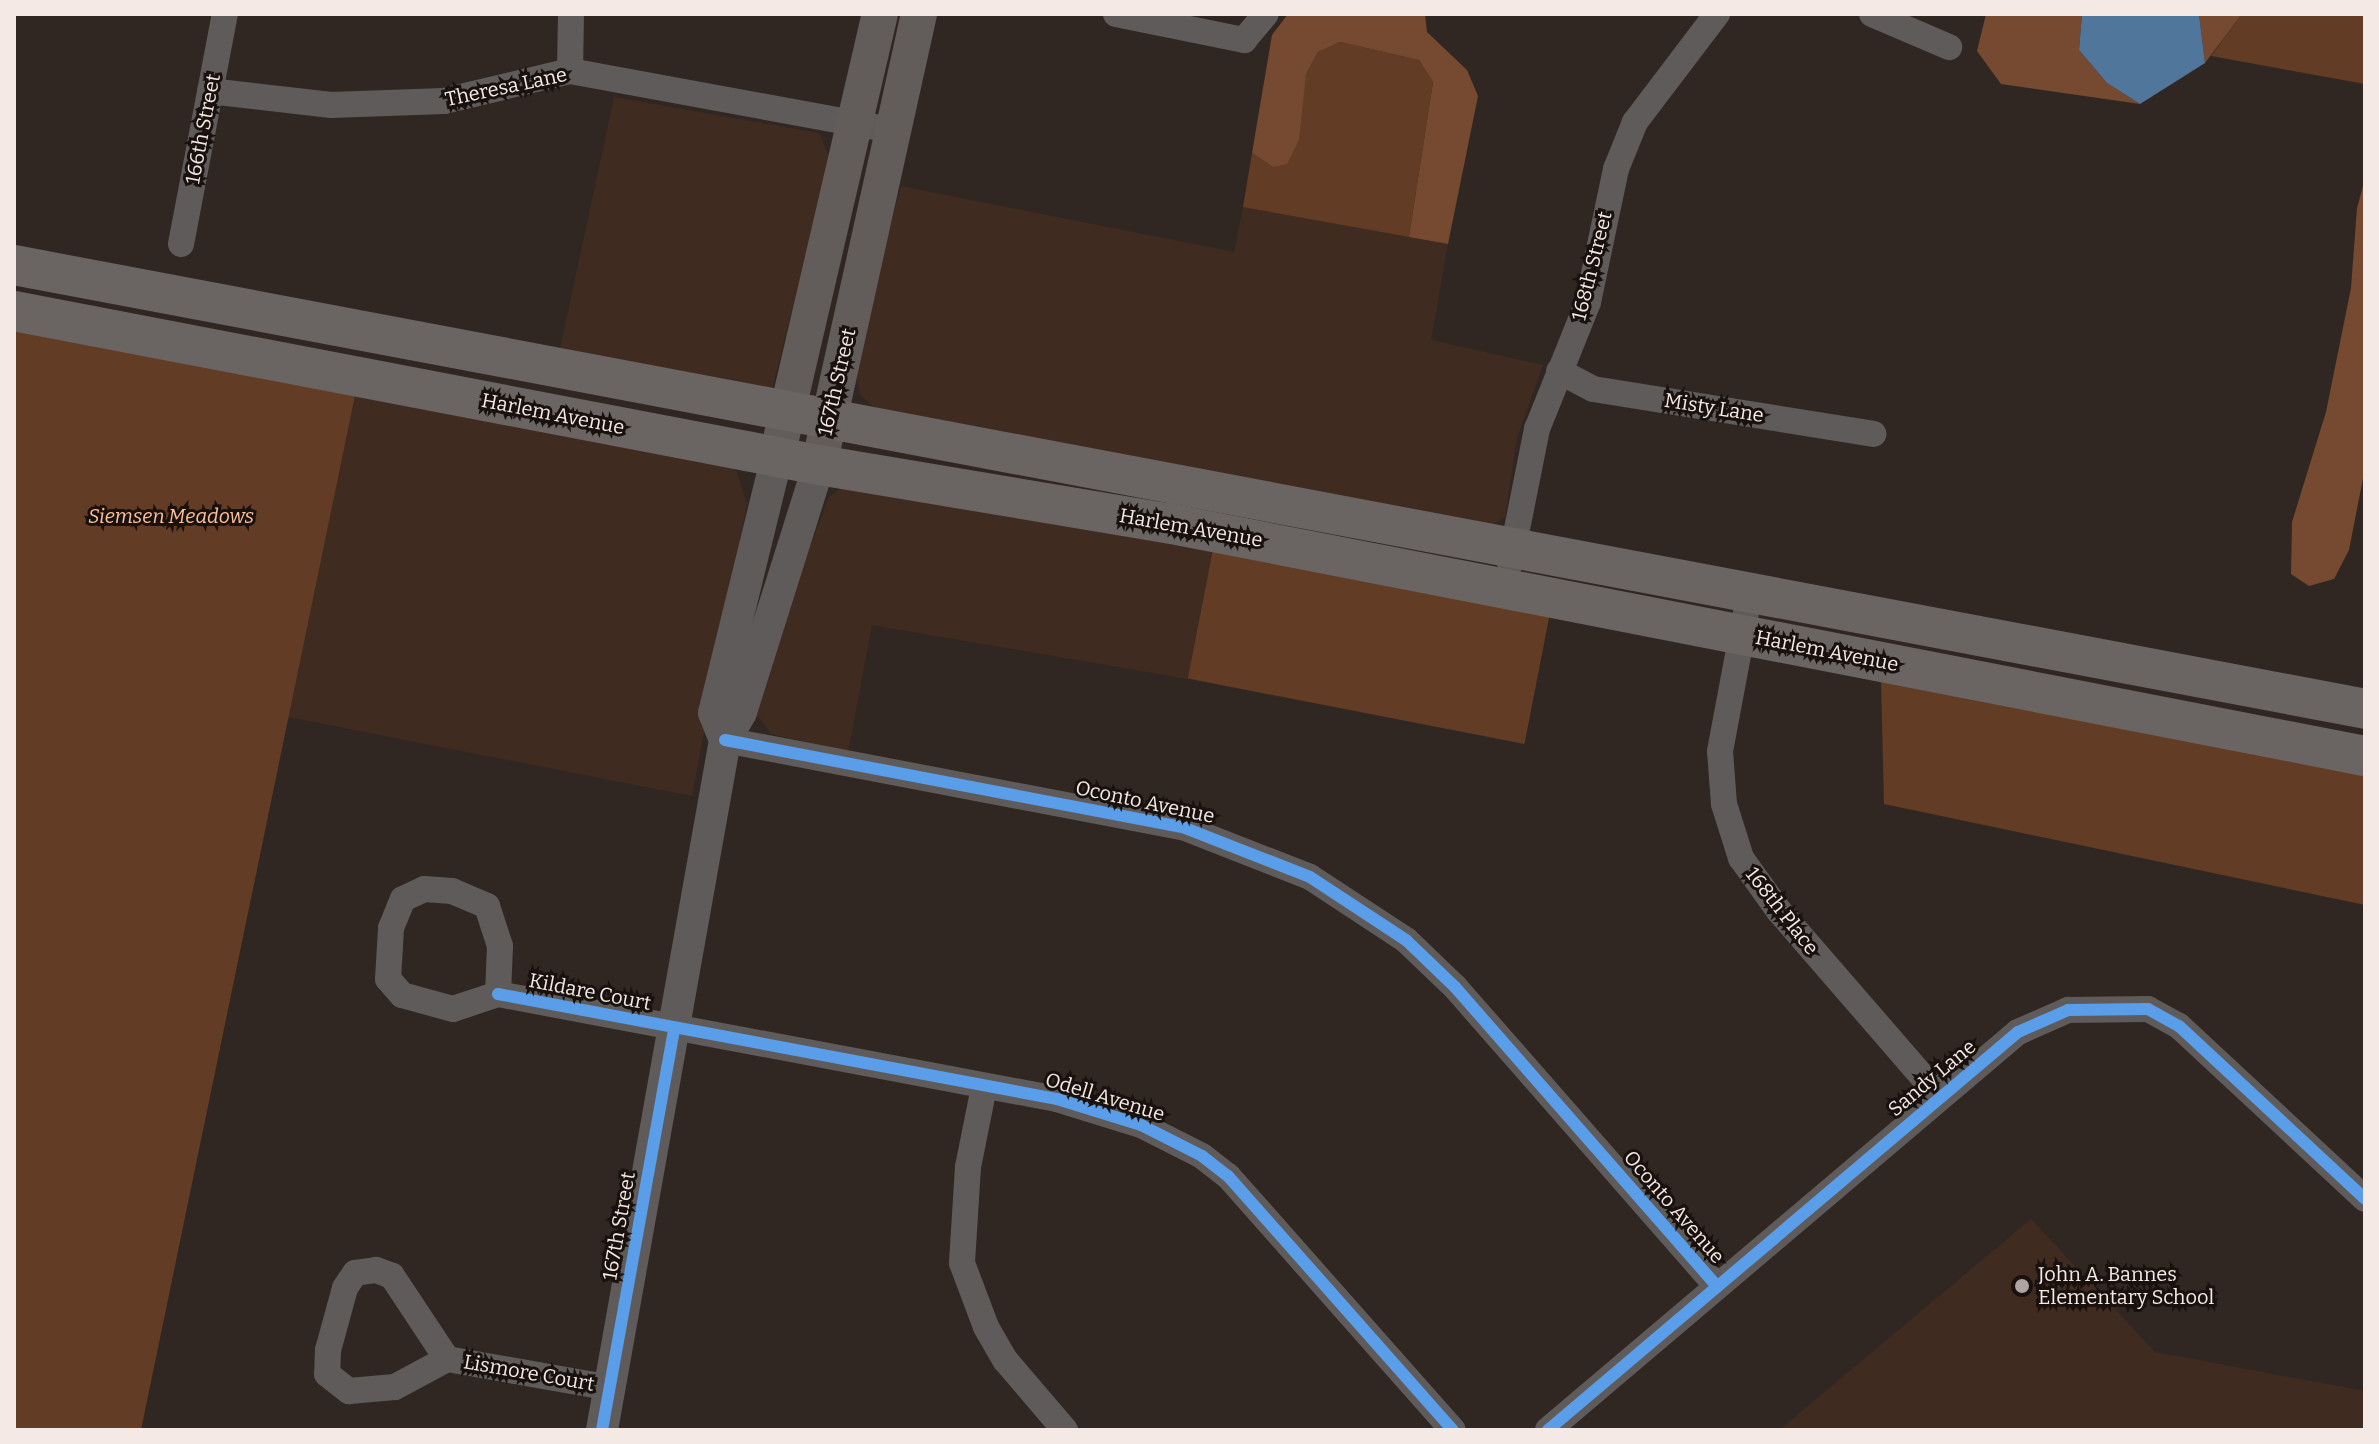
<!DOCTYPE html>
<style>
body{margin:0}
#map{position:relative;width:2379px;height:1444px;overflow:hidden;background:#302723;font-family:Bitter,serif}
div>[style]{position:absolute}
.built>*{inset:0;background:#3f2b20}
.green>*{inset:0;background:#623c24;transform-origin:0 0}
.forest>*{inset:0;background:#764a30}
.water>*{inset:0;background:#51769b}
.minor>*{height:26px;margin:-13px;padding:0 13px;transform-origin:13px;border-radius:13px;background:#5f5b5a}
.tertiary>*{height:32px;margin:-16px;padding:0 16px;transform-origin:16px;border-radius:16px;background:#5f5b5a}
.secondary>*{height:36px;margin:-18px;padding:0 18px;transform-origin:18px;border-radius:18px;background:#625d5b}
.primary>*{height:40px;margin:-20px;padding:0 20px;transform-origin:20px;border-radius:20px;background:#6a6463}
.cycleway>*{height:12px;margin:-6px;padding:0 6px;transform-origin:6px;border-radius:6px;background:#5a9eea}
.dots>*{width:22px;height:22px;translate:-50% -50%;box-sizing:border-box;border:4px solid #18110d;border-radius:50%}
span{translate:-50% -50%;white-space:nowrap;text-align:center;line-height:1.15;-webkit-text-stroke:6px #18110d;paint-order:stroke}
.street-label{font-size:20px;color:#f4e9e4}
.park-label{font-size:20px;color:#ffc09c;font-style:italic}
.poi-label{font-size:20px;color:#f4e9e4}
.left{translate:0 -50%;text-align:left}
.frame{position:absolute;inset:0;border:16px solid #f4e9e4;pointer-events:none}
</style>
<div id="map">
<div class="built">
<div style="clip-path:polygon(614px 97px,819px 133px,830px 158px,771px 393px,559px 353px)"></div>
<div style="clip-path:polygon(901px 186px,1234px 252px,1243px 207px,1448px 244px,1431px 340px,1543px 365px,1517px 438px,1505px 517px,1487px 528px,882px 416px,860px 394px,854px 362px)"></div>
<div style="clip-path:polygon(356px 391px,725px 461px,737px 472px,747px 504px,692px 796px,288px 717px)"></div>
<div style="clip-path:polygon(842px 487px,1213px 549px,1188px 679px,872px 625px,848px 752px,771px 734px,756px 713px,758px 683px,829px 497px)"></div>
<div style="clip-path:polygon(2031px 1219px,2155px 1352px,2365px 1391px,2365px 1430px,1779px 1430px)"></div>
</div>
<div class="green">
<div style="clip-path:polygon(2242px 14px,2365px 14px,2365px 84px,2211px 56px)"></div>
<div style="clip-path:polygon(1340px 42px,1419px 60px,1433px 82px,1409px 237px,1243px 207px,1252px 153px,1273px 167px,1301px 102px,1306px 74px,1318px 52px)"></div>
<div style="clip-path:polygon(14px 327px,356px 391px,141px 1430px,14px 1430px)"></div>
<div style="left:1213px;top:549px;width:343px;height:132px;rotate:11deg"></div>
<div style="clip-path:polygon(1881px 679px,2365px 774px,2365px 905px,1884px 804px)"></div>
</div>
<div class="forest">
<div style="clip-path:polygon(1288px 14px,1425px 14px,1427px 32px,1467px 70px,1478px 96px,1448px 244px,1409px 237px,1433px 82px,1419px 60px,1340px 42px,1318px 52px,1306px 74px,1299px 140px,1287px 164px,1273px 167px,1252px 153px,1272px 35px)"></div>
<div style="clip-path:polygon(1986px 14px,2082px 14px,2079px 50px,2107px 83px,2140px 104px,2001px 84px,1977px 51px)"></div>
<div style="clip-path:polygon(2199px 14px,2242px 14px,2205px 63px)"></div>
<div style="clip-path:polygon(2365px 179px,2365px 468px,2349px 550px,2334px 579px,2309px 586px,2291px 574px,2292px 522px,2326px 412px,2351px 288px,2357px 208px)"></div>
</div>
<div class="water">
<div style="clip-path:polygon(2082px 14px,2199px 14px,2205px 63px,2140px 104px,2107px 83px,2079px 50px)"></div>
</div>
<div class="minor">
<div style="left:1116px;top:14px;width:131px;rotate:11.5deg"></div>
<div style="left:1244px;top:40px;width:34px;rotate:-50deg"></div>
<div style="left:1872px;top:14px;width:84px;rotate:23.2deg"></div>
<div style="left:570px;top:71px;width:57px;rotate:-89deg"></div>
<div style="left:210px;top:91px;width:122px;rotate:6.6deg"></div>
<div style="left:331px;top:105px;width:113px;rotate:-2deg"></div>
<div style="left:444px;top:101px;width:130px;rotate:-13.4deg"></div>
<div style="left:570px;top:71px;width:328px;rotate:10.4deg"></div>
<div style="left:181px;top:244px;width:234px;rotate:-79.2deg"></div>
<div style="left:1559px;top:371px;width:38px;rotate:28deg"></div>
<div style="left:1593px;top:389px;width:284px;rotate:9.1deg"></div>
<div style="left:1510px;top:564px;width:138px;rotate:-78.7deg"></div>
<div style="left:1537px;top:429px;width:137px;rotate:-68.1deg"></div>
<div style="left:1588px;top:302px;width:136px;rotate:-78.1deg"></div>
<div style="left:1616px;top:169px;width:51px;rotate:-68deg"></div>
<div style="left:1635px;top:122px;width:136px;rotate:-52.8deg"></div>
<div style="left:1750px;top:591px;width:163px;rotate:100.6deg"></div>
<div style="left:1720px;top:751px;width:53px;rotate:85.7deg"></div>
<div style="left:1724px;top:804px;width:57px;rotate:72.5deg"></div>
<div style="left:1741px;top:858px;width:65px;rotate:54.4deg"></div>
<div style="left:1779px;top:911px;width:245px;rotate:49.1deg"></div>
<div style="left:725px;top:740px;width:468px;rotate:10.8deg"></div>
<div style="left:1185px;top:828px;width:134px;rotate:21.4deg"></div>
<div style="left:1310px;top:877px;width:115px;rotate:33.3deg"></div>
<div style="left:1406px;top:940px;width:68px;rotate:43.8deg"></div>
<div style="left:1455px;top:987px;width:398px;rotate:48.8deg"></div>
<div style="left:424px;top:889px;width:28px;rotate:4deg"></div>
<div style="left:452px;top:891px;width:38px;rotate:23deg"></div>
<div style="left:487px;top:906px;width:42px;rotate:72deg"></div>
<div style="left:500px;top:946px;width:48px;rotate:92.4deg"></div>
<div style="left:498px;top:994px;width:47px;rotate:161.6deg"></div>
<div style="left:453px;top:1009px;width:53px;rotate:-164.6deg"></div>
<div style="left:402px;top:995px;width:21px;rotate:-131deg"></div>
<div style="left:388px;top:979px;width:51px;rotate:-86.6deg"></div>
<div style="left:391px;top:928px;width:31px;rotate:-68deg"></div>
<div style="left:403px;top:899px;width:23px;rotate:-25deg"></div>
<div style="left:498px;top:994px;width:569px;rotate:10.64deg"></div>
<div style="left:1057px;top:1099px;width:88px;rotate:17.2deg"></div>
<div style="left:1141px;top:1125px;width:68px;rotate:26.9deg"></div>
<div style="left:1202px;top:1156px;width:33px;rotate:38deg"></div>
<div style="left:1228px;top:1176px;width:339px;rotate:48.5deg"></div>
<div style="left:984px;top:1087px;width:82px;rotate:101.3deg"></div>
<div style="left:968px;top:1167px;width:96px;rotate:93.6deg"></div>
<div style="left:962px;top:1263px;width:68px;rotate:69.4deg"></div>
<div style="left:986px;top:1327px;width:39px;rotate:60deg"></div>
<div style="left:1006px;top:1361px;width:91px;rotate:49.5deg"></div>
<div style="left:447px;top:1359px;width:100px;rotate:-123.5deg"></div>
<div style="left:392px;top:1276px;width:17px;rotate:-159deg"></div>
<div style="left:376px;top:1270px;width:21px;rotate:172deg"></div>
<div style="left:355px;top:1273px;width:18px;rotate:124deg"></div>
<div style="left:345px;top:1288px;width:64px;rotate:105.3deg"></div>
<div style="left:328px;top:1350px;width:24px;rotate:92deg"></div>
<div style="left:327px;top:1374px;width:28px;rotate:38deg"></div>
<div style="left:349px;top:1391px;width:46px;rotate:-5deg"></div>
<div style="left:395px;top:1387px;width:59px;rotate:-28.3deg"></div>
<div style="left:447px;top:1359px;width:167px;rotate:10deg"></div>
<div style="left:1548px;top:1430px;width:616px;rotate:-40.26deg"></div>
<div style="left:2018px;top:1032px;width:55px;rotate:-23.7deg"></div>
<div style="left:2068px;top:1010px;width:80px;rotate:-0.7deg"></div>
<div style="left:2148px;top:1009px;width:35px;rotate:29deg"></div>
<div style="left:2179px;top:1026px;width:254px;rotate:42.9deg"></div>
</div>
<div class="tertiary">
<div style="left:725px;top:740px;width:29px;rotate:-112deg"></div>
<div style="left:714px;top:713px;width:265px;rotate:-76.2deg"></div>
<div style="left:602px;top:1430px;width:701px;rotate:-79.89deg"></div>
<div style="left:725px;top:740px;width:32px;rotate:-60deg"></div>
<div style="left:741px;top:712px;width:259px;rotate:-72.5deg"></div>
</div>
<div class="secondary">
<div style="left:777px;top:456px;width:454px;rotate:-76.9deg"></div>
<div style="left:819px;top:465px;width:462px;rotate:-77.5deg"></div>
</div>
<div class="primary">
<div style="left:14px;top:265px;width:2393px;rotate:10.69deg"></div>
<div style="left:14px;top:311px;width:820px;rotate:10.83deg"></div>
<div style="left:819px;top:465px;width:353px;rotate:9.5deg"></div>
<div style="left:1167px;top:523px;width:1220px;rotate:11.01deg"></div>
</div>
<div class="cycleway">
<div style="left:725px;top:740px;width:468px;rotate:10.8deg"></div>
<div style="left:1185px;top:828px;width:134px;rotate:21.4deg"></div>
<div style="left:1310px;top:877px;width:115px;rotate:33.3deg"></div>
<div style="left:1406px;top:940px;width:68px;rotate:43.8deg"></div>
<div style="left:1455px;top:987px;width:398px;rotate:48.8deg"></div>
<div style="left:498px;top:994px;width:569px;rotate:10.64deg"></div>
<div style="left:1057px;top:1099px;width:88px;rotate:17.2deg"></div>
<div style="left:1141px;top:1125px;width:68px;rotate:26.9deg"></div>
<div style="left:1202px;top:1156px;width:33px;rotate:38deg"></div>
<div style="left:1228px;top:1176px;width:339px;rotate:48.5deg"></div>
<div style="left:602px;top:1430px;width:408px;rotate:-79.8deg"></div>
<div style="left:1548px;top:1430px;width:616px;rotate:-40.26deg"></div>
<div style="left:2018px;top:1032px;width:55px;rotate:-23.7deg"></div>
<div style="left:2068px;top:1010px;width:80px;rotate:-0.7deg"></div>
<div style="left:2148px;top:1009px;width:35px;rotate:29deg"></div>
<div style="left:2179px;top:1026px;width:254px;rotate:42.9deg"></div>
</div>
<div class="dots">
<div style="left:2022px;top:1286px;background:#afa5a0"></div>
</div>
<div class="street-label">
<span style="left:506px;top:87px;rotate:-12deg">Theresa Lane</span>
<span style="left:203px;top:129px;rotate:-79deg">166th Street</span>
<span style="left:1592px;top:266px;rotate:-76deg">168th Street</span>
<span style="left:837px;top:382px;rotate:-77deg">167th Street</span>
<span style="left:1714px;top:408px;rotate:9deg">Misty Lane</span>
<span style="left:553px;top:414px;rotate:11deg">Harlem Avenue</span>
<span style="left:1191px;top:528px;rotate:10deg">Harlem Avenue</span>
<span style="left:1827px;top:651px;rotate:11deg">Harlem Avenue</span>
<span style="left:1145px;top:802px;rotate:12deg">Oconto Avenue</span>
<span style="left:1782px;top:911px;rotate:52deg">168th Place</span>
<span style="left:590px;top:992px;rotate:11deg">Kildare Court</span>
<span style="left:1932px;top:1078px;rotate:-40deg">Sandy Lane</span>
<span style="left:1105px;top:1097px;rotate:17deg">Odell Avenue</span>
<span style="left:1674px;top:1207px;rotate:49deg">Oconto Avenue</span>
<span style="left:619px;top:1226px;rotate:-80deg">167th Street</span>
<span style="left:529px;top:1373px;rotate:10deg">Lismore Court</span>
</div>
<div class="park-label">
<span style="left:171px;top:516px">Siemsen Meadows</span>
</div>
<div class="poi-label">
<span class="left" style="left:2038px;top:1286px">John A. Bannes<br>Elementary School</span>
</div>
<div class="frame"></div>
</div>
